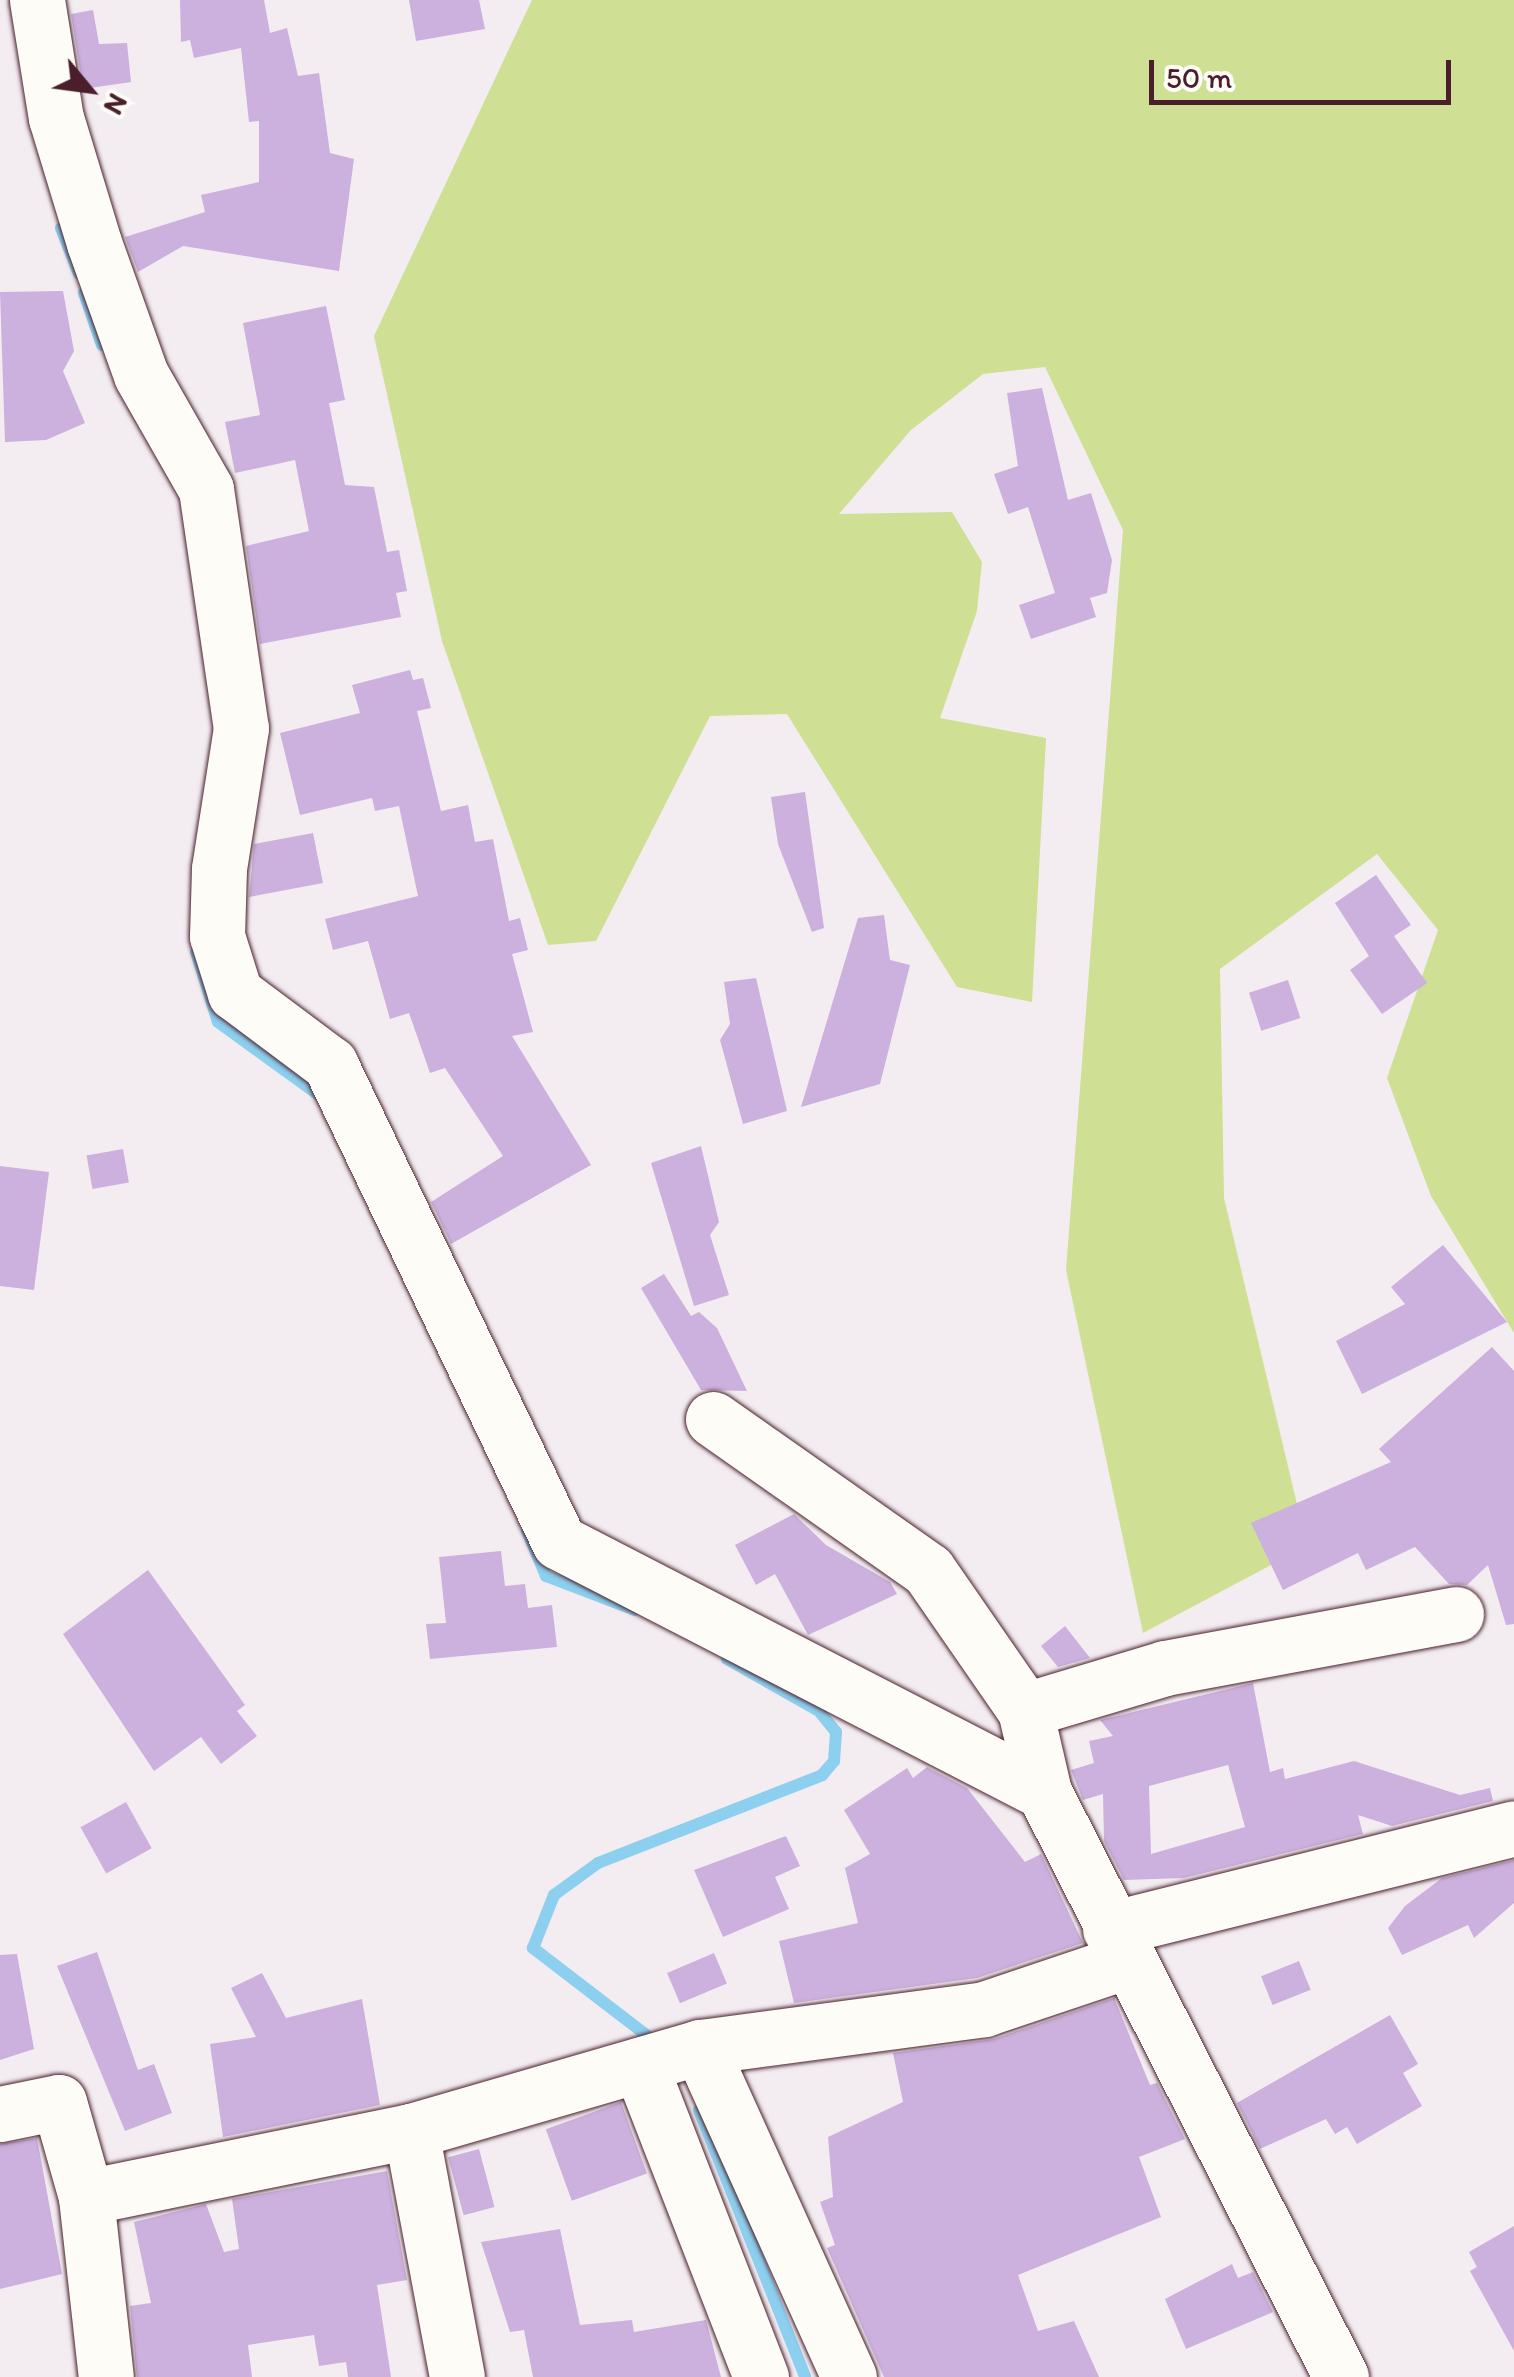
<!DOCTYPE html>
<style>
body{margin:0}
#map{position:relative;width:1514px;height:2377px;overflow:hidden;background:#f3edf2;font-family:Itim,sans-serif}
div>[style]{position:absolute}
.green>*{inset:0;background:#cfdf93}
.stream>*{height:12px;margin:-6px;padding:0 6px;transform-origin:6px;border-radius:6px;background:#8ccfee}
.building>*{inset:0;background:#ccb0dd;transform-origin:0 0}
.roads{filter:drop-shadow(0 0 2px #4a1f2b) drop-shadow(0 0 2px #4a1f2b)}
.minor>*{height:55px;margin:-27.5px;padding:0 27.5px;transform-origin:27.5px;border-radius:27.5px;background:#fdfcf7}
span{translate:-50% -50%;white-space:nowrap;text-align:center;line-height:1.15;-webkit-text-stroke:9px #fdfcf7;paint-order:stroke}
.north{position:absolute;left:40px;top:40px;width:100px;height:100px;-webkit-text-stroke:8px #fdfcf7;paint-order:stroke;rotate:119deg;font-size:28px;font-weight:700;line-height:40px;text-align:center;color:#4a1f2b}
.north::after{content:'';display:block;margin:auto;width:35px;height:45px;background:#4a1f2b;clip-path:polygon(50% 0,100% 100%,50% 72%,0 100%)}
.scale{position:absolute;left:1149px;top:60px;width:302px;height:45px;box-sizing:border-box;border:5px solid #4a1f2b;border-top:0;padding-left:12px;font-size:30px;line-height:35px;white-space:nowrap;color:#4a1f2b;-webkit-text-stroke:8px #fdfcf7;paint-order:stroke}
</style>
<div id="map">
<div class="green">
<div style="clip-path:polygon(532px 0,1514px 0,1514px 1333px,1431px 1196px,1387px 1078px,1438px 930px,1377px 854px,1220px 969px,1224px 1198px,1307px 1546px,1143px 1633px,1066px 1270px,1123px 530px,1045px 367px,983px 374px,911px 430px,839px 514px,952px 512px,982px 562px,977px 611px,940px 718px,1046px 738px,1032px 1002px,957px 987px,787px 714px,710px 716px,596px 941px,548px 945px,442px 641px,374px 336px)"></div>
</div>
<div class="stream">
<div style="left:61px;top:228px;width:49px;rotate:68.6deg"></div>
<div style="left:84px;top:293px;width:55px;rotate:70.9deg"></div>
<div style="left:196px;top:952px;width:73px;rotate:72.6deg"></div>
<div style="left:218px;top:1022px;width:130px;rotate:35.9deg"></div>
<div style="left:527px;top:1531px;width:49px;rotate:67.1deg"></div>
<div style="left:546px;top:1576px;width:95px;rotate:20.9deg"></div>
<div style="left:658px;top:2044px;width:158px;rotate:-142.5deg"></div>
<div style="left:533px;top:1948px;width:57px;rotate:-68.4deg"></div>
<div style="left:554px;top:1895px;width:54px;rotate:-36deg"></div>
<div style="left:598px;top:1863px;width:241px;rotate:-21.4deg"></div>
<div style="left:822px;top:1775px;width:18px;rotate:-49deg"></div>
<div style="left:834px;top:1761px;width:29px;rotate:-86deg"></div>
<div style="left:836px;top:1732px;width:27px;rotate:-129deg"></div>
<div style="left:819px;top:1711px;width:106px;rotate:-150.5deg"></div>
<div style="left:699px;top:2110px;width:287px;rotate:68.3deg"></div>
</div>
<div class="building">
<div style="clip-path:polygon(180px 0,264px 0,270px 33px,287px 28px,298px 76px,319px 73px,330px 153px,354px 159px,339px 271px,183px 246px,138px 272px,125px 237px,205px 212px,201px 195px,259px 182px,259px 121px,249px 122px,241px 48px,194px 58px,190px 40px,181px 42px)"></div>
<div style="clip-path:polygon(409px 0,479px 0,485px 29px,416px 41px)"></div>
<div style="clip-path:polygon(93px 10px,99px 44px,127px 43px,131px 82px,83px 89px,71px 14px)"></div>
<div style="clip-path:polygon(63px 291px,74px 351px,63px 371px,85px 423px,46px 440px,5px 442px,0 292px)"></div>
<div style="clip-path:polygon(326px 306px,345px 400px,329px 403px,345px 485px,374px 487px,387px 552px,399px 550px,407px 591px,396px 593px,401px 617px,260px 644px,246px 546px,309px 531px,295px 460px,235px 473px,225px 422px,260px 415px,243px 323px)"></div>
<div style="clip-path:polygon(1042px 388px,1068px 500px,1091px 493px,1112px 560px,1107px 593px,1090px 598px,1096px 617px,1031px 639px,1019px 605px,1055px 593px,1028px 507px,1008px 514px,994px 474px,1018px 466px,1007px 393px)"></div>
<div style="clip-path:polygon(410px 670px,413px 680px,423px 678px,431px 708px,417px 711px,441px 811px,468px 805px,475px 842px,493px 839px,509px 921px,520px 918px,528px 950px,512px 954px,533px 1032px,512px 1036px,591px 1165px,451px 1244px,431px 1202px,503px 1156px,445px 1068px,430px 1073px,409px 1013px,390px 1019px,368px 941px,333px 950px,325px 919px,418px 896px,399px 806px,375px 811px,372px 798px,300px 815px,280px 733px,360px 713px,352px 685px)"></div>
<div style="clip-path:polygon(805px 792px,824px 928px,812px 932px,778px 844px,771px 797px)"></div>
<div style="clip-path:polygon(313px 833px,323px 883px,249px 897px,254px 844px)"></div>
<div style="clip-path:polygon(1376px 875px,1411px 925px,1394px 936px,1427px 983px,1382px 1014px,1350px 970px,1369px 956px,1335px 903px)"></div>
<div style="clip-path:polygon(884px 915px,890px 960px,910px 965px,880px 1084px,801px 1107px,858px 918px)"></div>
<div style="clip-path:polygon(756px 978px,787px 1111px,743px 1124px,720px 1040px,730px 1024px,724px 982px)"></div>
<div style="left:1288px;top:980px;width:40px;height:41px;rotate:72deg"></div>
<div style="clip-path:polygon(701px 1146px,719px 1222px,710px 1235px,729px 1295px,694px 1306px,651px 1163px)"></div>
<div style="left:123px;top:1149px;width:34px;height:37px;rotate:80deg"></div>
<div style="clip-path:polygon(0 1166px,49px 1172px,34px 1290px,0 1286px)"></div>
<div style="clip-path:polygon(1443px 1245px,1507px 1322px,1362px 1394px,1336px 1341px,1405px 1304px,1391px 1287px)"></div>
<div style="clip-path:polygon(664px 1274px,691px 1316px,699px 1312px,717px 1328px,747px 1391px,701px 1390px,641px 1288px)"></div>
<div style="clip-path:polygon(1492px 1347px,1514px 1371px,1514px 1624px,1506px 1625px,1488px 1565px,1467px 1585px,1449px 1584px,1415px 1547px,1366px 1570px,1358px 1553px,1283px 1590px,1251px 1523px,1391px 1462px,1379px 1449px)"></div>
<div style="clip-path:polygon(794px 1514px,826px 1545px,890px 1582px,897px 1594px,808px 1635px,775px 1574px,756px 1585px,735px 1545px)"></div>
<div style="clip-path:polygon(501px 1551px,505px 1586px,525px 1584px,528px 1608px,552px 1605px,557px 1647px,430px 1659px,426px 1624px,446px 1623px,439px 1557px)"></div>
<div style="clip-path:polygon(148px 1570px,245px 1705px,237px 1711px,257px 1736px,221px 1764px,201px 1737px,154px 1771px,63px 1634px)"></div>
<div style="clip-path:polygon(1065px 1626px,1090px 1658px,1058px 1667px,1041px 1646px)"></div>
<div style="clip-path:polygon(evenodd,1253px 1683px,1270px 1772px,1283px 1768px,1285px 1779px,1354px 1761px,1460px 1795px,1490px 1788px,1493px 1801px,1392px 1826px,1358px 1815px,1363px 1834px,1184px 1878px,1124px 1880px,1104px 1841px,1103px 1794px,1083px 1800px,1071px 1770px,1094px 1763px,1089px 1741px,1113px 1736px,1100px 1720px,1253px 1683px,1228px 1765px,1245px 1827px,1151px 1854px,1149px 1786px,1228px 1765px)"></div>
<div style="clip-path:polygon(927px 1767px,967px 1788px,1025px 1862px,1041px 1854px,1083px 1943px,977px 1978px,794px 2003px,779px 1941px,858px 1923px,845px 1868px,870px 1854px,844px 1810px,907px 1768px,913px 1778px)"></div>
<div style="left:126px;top:1802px;width:53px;height:52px;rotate:61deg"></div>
<div style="clip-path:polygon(786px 1836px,800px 1866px,775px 1877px,789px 1909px,723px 1937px,694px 1870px)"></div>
<div style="clip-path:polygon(1514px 1860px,1514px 1903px,1474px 1938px,1468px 1925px,1402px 1955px,1388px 1928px,1405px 1906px,1442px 1878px)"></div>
<div style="clip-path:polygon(97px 1952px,138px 2070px,154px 2064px,172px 2113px,125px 2131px,57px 1966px)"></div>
<div style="left:714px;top:1953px;width:33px;height:51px;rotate:67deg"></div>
<div style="clip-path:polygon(17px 1954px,34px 2049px,0 2060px,0 1955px)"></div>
<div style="left:1299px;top:1961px;width:31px;height:41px;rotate:68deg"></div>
<div style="clip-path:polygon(262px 1973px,286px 2018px,362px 1999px,380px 2105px,223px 2137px,210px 2044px,256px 2037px,231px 1988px)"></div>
<div style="clip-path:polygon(1114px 1998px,1150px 2085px,1157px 2083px,1185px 2139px,1139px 2157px,1161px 2217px,1018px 2275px,1038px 2331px,1074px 2321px,1099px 2377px,884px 2377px,827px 2248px,835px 2245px,820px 2202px,833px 2197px,828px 2137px,903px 2102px,893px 2053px,994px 2039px)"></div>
<div style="clip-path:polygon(1390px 2015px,1418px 2064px,1403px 2073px,1422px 2106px,1357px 2144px,1347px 2127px,1335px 2134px,1326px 2119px,1260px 2149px,1237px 2103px)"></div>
<div style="left:621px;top:2102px;width:76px;height:80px;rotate:70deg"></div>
<div style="clip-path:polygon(37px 2138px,62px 2274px,0 2289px,0 2144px)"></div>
<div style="left:479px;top:2149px;width:60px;height:32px;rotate:75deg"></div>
<div style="clip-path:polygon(387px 2171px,407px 2280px,377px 2285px,391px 2377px,348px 2377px,346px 2362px,319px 2366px,314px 2335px,248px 2345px,252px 2377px,137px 2377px,130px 2306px,151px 2303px,134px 2222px,206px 2204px,224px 2252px,239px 2249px,232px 2199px)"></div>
<div style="clip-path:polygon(1514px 2226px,1514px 2351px,1470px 2271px,1477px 2267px,1469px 2252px)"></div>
<div style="clip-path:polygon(560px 2229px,580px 2325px,632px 2320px,634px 2332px,706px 2320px,721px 2377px,533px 2377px,524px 2330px,510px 2332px,481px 2242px)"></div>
<div style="clip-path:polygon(1232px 2264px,1238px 2278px,1253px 2272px,1273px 2312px,1186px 2349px,1165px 2299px)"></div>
</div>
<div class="roads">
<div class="minor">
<div style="left:37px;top:0;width:120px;rotate:80.9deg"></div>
<div style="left:56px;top:118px;width:131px;rotate:73.1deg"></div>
<div style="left:94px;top:243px;width:140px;rotate:70.4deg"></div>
<div style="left:141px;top:375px;width:131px;rotate:60.3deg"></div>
<div style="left:206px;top:489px;width:242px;rotate:81.7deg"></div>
<div style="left:241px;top:728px;width:143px;rotate:98.9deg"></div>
<div style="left:219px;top:869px;width:67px;rotate:91.7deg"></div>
<div style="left:217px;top:936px;width:60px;rotate:72.5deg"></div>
<div style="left:235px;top:993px;width:119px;rotate:36.8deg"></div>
<div style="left:330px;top:1064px;width:530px;rotate:64.4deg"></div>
<div style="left:559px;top:1542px;width:546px;rotate:27.27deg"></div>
<div style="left:1044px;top:1792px;width:656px;rotate:63.08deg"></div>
<div style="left:713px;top:1419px;width:263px;rotate:35.1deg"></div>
<div style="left:928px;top:1570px;width:170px;rotate:55.3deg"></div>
<div style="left:1044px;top:1792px;width:84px;rotate:-103deg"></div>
<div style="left:1025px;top:1710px;width:146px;rotate:-16.7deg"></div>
<div style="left:1165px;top:1668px;width:296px;rotate:-10.5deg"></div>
<div style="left:1110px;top:1929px;width:416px;rotate:-14deg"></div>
<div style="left:700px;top:2047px;width:362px;rotate:65.7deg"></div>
<div style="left:640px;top:2065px;width:335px;rotate:68.8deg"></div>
<div style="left:0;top:2114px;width:60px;rotate:-11.5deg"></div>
<div style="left:59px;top:2102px;width:99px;rotate:74.1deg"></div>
<div style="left:86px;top:2197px;width:181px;rotate:83.7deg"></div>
<div style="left:411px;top:2131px;width:250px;rotate:79.4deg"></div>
<div style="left:86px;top:2197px;width:332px;rotate:-11.5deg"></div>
<div style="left:411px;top:2131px;width:301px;rotate:-16.2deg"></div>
<div style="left:700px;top:2047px;width:287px;rotate:-7.6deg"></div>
<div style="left:984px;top:2009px;width:151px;rotate:-18.6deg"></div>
</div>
</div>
<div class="north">N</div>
<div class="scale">50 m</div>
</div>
